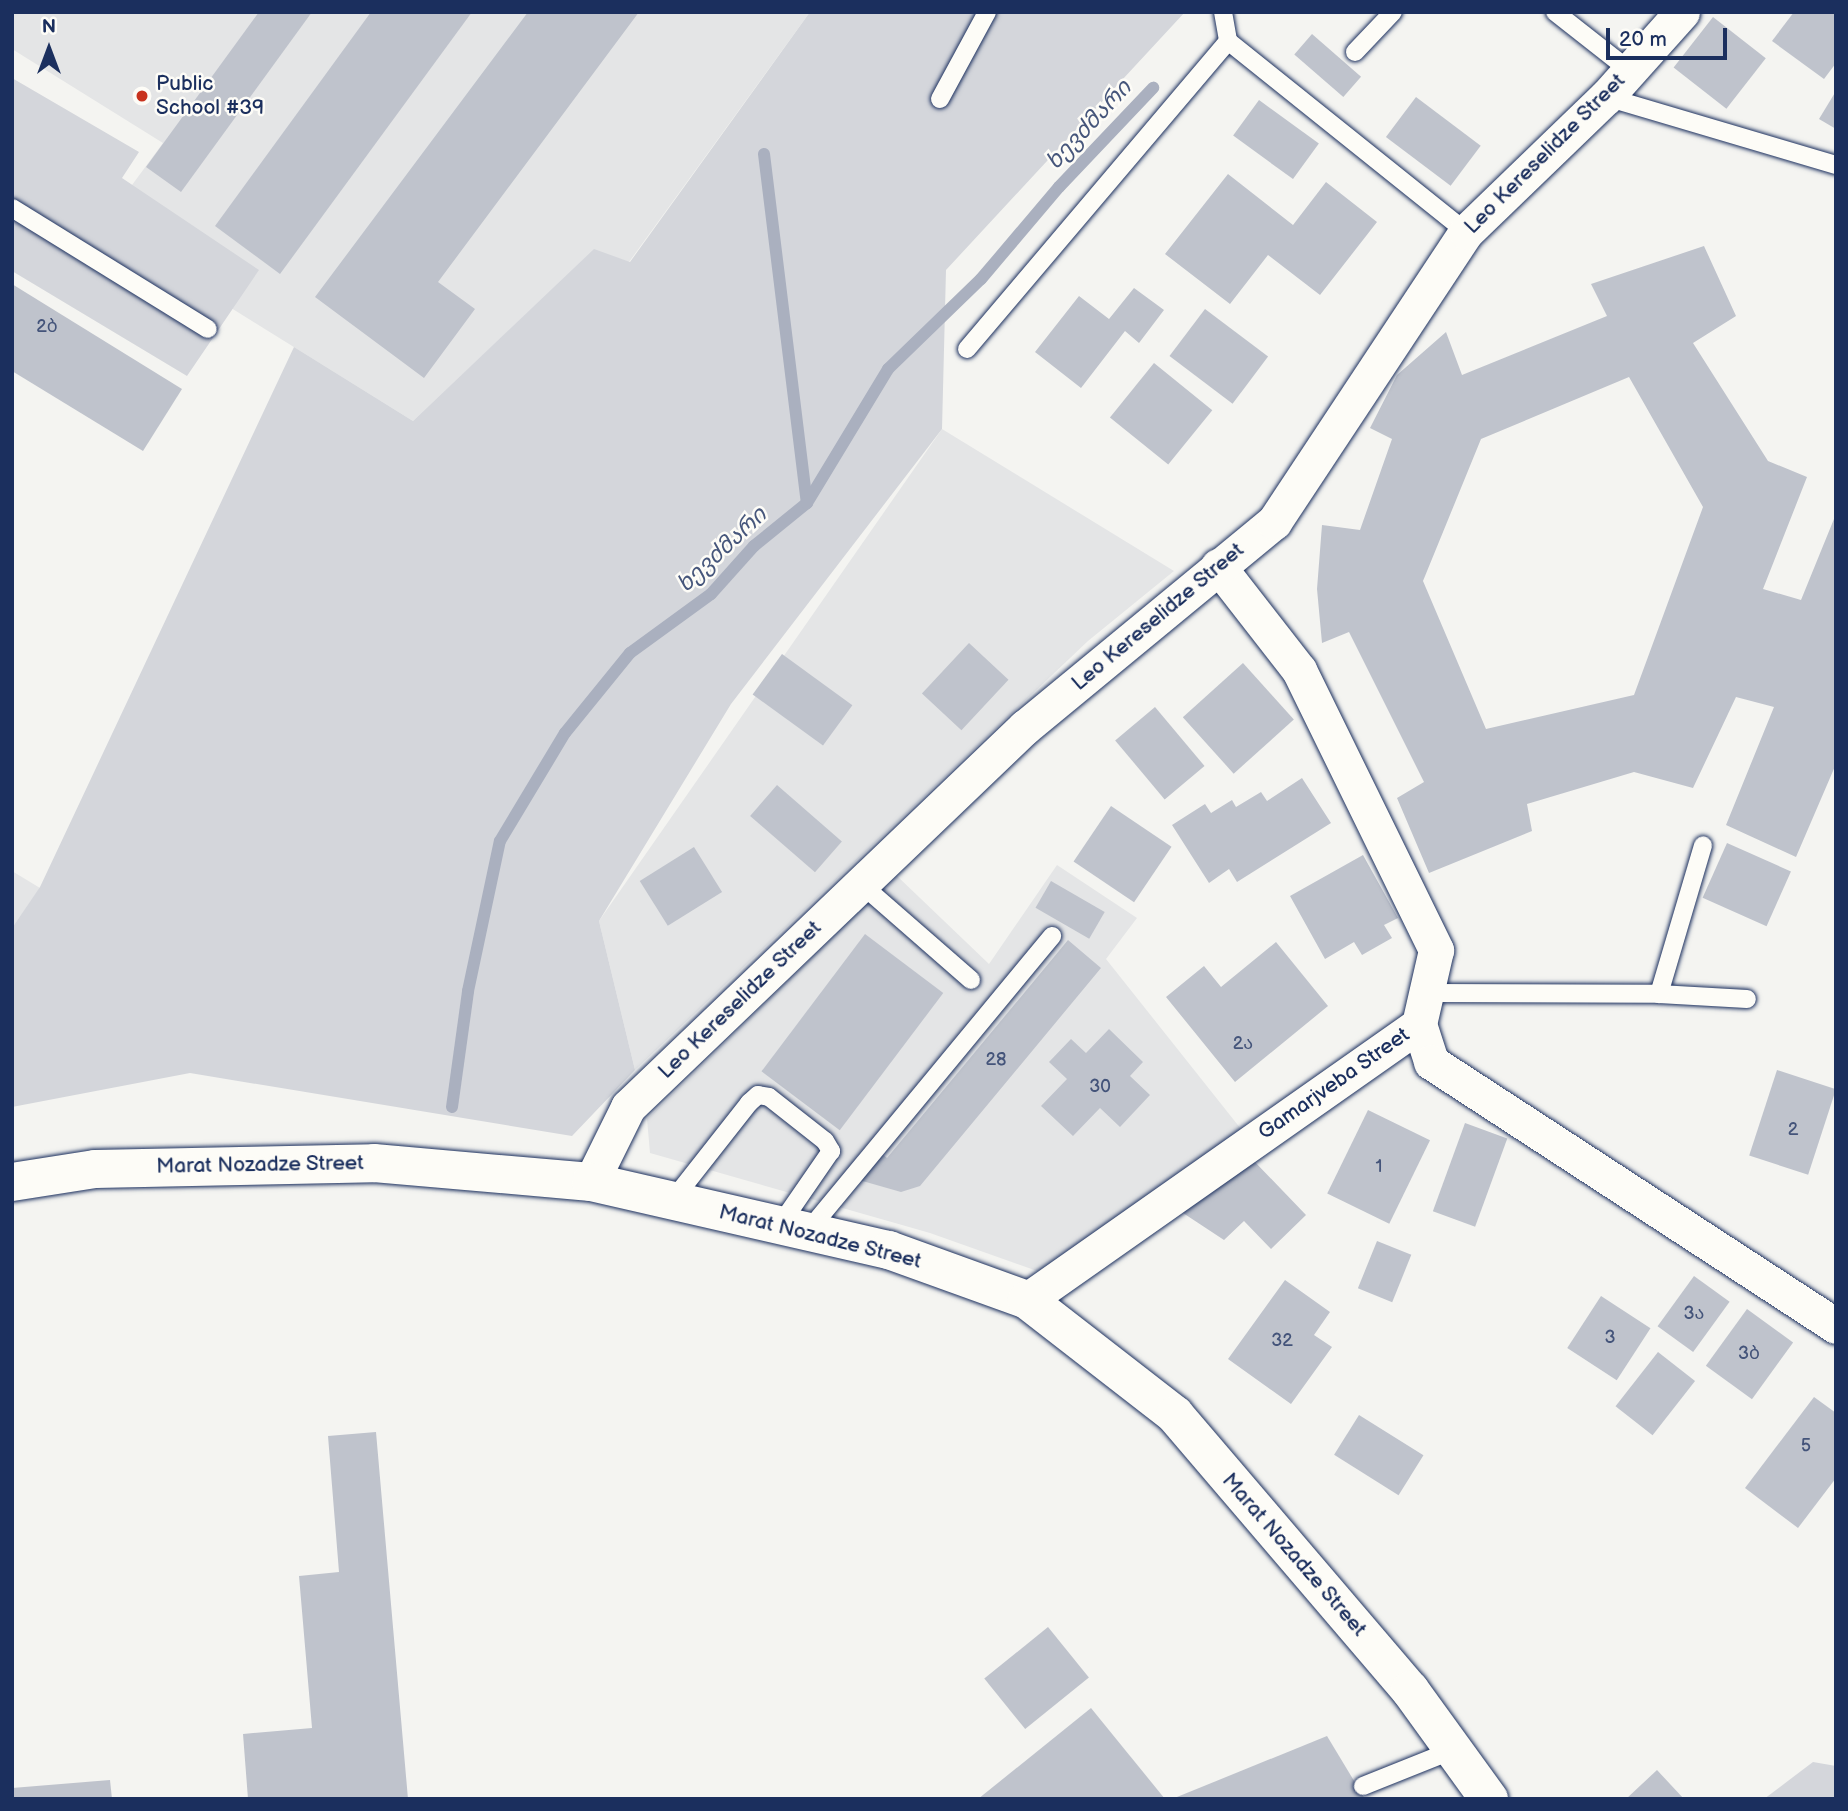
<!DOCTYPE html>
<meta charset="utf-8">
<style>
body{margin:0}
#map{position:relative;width:1848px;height:1811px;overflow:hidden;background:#f4f4f1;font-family:"Balsamiq Sans","Noto Sans Georgian",sans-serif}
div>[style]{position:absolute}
.built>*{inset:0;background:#e4e5e6}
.green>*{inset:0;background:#d4d6db}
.stream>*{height:12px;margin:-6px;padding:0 6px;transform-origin:6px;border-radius:6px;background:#aab0bf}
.building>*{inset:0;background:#bfc3cc;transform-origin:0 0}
.roads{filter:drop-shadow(0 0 2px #1b2f5e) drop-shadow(0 0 2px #1b2f5e)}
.service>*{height:18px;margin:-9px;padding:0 9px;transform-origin:9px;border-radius:9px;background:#fdfcf7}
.minor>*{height:35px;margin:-17.5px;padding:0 17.5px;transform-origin:17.5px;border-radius:17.5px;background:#fdfcf7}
.tertiary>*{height:38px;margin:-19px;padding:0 19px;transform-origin:19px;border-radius:19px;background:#fdfcf7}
.dots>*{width:19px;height:19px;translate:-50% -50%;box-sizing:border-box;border:4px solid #fdfcf7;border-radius:50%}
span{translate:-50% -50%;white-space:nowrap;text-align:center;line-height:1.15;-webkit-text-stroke:5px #fdfcf7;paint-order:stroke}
.number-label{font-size:18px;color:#44547a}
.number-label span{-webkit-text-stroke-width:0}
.poi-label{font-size:21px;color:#1b2f5e}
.left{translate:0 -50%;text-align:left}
.street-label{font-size:21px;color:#1b2f5e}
.water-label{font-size:23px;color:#46567b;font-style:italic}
.frame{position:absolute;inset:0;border:14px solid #1b2f5e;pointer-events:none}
.north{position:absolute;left:14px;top:14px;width:70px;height:70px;-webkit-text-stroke:5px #fdfcf7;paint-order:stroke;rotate:0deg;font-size:19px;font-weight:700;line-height:28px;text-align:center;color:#1b2f5e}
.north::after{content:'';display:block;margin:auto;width:24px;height:32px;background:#1b2f5e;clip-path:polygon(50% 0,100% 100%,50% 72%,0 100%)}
.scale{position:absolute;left:1606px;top:28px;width:121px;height:32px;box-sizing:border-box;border:4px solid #1b2f5e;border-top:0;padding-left:9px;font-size:21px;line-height:24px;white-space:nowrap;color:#1b2f5e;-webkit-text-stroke:5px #fdfcf7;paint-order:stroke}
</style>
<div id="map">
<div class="built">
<div style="clip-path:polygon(12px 12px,810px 12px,629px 262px,594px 250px,413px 421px,101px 227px,163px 143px,12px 49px)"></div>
<div style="clip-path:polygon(942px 429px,1174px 571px,1088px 641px,635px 1070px,599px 921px)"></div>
<div style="clip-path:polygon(1057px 865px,1137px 918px,1106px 959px,1241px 1129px,1040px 1272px,930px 1233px,650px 1153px,647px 1119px,896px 875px,989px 964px)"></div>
<div style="clip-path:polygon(12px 871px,40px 888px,12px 928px)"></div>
</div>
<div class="green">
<div style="clip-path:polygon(810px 12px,1185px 12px,946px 270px,942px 429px,731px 704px,599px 921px,635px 1070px,572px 1136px,190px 1073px,12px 1107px,12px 928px,40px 887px,294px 347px,413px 421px,594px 249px,630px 262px)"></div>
<div style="clip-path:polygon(12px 78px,139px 152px,122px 178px,259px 270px,187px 376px,12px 271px)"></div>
<div style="clip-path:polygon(1813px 1762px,1836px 1766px,1836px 1799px,1764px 1799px)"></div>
</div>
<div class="stream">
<div style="left:764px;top:154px;width:352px;rotate:83deg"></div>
<div style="left:452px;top:1107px;width:117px;rotate:-82.1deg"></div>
<div style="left:468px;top:991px;width:153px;rotate:-78deg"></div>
<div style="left:500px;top:841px;width:126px;rotate:-59deg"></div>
<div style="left:565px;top:733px;width:103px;rotate:-50.9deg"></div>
<div style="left:630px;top:653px;width:100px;rotate:-36.1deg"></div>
<div style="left:711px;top:594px;width:64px;rotate:-48.1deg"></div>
<div style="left:754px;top:546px;width:68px;rotate:-39.1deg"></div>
<div style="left:807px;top:503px;width:157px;rotate:-58.8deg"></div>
<div style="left:888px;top:369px;width:129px;rotate:-44.1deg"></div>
<div style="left:981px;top:279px;width:121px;rotate:-49.7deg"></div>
<div style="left:1059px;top:187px;width:137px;rotate:-46.5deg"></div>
</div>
<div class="building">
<div style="clip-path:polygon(259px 12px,312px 12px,181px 192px,146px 167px)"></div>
<div style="clip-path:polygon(371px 12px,472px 12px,280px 274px,215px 226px)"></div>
<div style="clip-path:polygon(528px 12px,639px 12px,438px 282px,475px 309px,424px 378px,315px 297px)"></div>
<div style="clip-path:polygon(1794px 12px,1836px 12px,1836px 63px,1824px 79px,1772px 41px)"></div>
<div style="left:1713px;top:17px;width:67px;height:64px;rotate:38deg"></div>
<div style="left:1312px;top:34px;width:65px;height:27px;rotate:41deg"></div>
<div style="clip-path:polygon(1836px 91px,1836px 129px,1819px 119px)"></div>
<div style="left:1416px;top:97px;width:81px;height:50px;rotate:37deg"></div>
<div style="left:1259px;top:100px;width:74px;height:44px;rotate:36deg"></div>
<div style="clip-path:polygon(1228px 174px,1293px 225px,1326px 182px,1377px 222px,1320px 295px,1268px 255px,1230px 304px,1165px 254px)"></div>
<div style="clip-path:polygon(evenodd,1704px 246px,1736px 316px,1693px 343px,1768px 461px,1807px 477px,1763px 589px,1801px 600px,1836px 514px,1836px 764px,1796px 857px,1726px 825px,1774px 707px,1736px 697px,1693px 788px,1634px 772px,1527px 804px,1532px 831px,1429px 873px,1397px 798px,1424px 782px,1349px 632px,1322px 643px,1317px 589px,1322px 525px,1360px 530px,1392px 439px,1370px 428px,1397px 375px,1446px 332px,1462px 375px,1607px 316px,1591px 284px,1704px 246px,1629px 377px,1703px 507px,1634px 695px,1486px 729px,1423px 581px,1481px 439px,1629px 377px)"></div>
<div style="clip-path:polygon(12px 284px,182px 389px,143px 451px,12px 371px)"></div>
<div style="clip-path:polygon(1134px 288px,1164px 310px,1139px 343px,1125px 331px,1081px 388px,1035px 352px,1079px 296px,1109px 319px)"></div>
<div style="left:1205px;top:309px;width:79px;height:59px;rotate:37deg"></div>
<div style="left:1154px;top:363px;width:75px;height:70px;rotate:39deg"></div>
<div style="left:969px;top:643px;width:54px;height:69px;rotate:43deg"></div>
<div style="left:782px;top:654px;width:87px;height:50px;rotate:36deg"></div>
<div style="left:1243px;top:663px;width:76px;height:81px;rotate:48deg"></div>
<div style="left:1155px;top:707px;width:77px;height:52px;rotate:50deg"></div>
<div style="clip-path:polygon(1302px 778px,1331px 823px,1237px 882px,1229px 869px,1209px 883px,1172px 825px,1205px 804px,1211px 813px,1232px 800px,1236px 807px,1261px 792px,1267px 801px)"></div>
<div style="left:777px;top:785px;width:86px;height:41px;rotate:41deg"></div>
<div style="left:1111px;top:806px;width:73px;height:67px;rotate:34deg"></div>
<div style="left:1727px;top:843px;width:70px;height:60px;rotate:24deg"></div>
<div style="left:694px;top:847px;width:53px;height:64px;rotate:58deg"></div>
<div style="clip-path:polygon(1363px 855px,1398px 918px,1384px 925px,1392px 938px,1362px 955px,1354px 942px,1325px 959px,1290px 896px)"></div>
<div style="left:1051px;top:881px;width:62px;height:31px;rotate:30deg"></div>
<div style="left:865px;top:934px;width:98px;height:172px;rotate:37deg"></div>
<div style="clip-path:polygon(1068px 940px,1101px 968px,920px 1186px,901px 1192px,859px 1180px,881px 1153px,887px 1158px)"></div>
<div style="clip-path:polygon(1276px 942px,1328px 1006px,1235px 1082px,1166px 997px,1204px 966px,1221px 987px)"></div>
<div style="clip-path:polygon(1109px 1029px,1143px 1062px,1130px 1076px,1150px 1095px,1120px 1127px,1100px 1108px,1073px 1136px,1041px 1106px,1067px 1079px,1049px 1062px,1071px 1039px,1086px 1053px)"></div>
<div style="left:1777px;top:1070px;width:62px;height:90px;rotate:18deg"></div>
<div style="left:1368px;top:1110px;width:69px;height:93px;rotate:26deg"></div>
<div style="left:1465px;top:1123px;width:45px;height:94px;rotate:20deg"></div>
<div style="clip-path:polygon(1254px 1161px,1306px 1215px,1271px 1249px,1244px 1221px,1224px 1240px,1180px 1211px)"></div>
<div style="left:1377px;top:1241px;width:37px;height:51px;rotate:22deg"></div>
<div style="left:1694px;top:1276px;width:44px;height:62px;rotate:36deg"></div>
<div style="clip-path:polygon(1285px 1280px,1330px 1312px,1314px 1335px,1332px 1347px,1291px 1404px,1228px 1359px)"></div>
<div style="left:1601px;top:1296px;width:59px;height:62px;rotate:33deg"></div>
<div style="left:1747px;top:1309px;width:57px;height:70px;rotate:36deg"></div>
<div style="left:1658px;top:1352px;width:47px;height:69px;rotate:38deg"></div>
<div style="clip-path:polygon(1814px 1397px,1836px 1413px,1836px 1478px,1798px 1528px,1745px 1488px)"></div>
<div style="left:1359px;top:1415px;width:76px;height:47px;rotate:32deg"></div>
<div style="clip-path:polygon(376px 1432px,408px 1799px,248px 1799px,243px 1734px,312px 1728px,299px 1576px,339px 1572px,328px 1436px)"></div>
<div style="left:1048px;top:1627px;width:65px;height:82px;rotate:51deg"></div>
<div style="clip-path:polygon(1091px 1708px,1165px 1799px,978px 1799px)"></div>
<div style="clip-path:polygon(1327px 1736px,1365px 1799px,1172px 1799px)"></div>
<div style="clip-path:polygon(1657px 1770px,1684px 1799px,1626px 1799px)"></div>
<div style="clip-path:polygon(110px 1780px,112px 1799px,12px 1799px,12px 1788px)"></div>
</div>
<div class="roads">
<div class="service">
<div style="left:1223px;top:12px;width:29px;rotate:80deg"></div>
<div style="left:1228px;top:41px;width:305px;rotate:38.7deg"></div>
<div style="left:1555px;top:12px;width:94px;rotate:38.1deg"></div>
<div style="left:1355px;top:52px;width:55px;rotate:-46.5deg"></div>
<div style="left:1606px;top:97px;width:240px;rotate:16.5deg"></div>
<div style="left:940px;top:99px;width:99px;rotate:-61.6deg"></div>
<div style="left:12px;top:208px;width:230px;rotate:31.7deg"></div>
<div style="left:967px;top:349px;width:404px;rotate:-49.7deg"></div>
<div style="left:861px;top:884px;width:146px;rotate:41.1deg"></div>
<div style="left:1428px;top:993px;width:231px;rotate:0.2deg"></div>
<div style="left:1659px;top:994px;width:88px;rotate:3.3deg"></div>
<div style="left:1659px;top:994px;width:155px;rotate:-73.5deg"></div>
<div style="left:672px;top:1201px;width:125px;rotate:-51.8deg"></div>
<div style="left:749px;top:1103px;width:12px;rotate:-42deg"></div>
<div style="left:758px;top:1095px;width:11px;rotate:10deg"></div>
<div style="left:769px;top:1097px;width:71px;rotate:38.2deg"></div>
<div style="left:825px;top:1141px;width:12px;rotate:59deg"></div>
<div style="left:831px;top:1151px;width:90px;rotate:124.6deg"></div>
<div style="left:808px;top:1231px;width:383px;rotate:-50.4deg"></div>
<div style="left:1363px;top:1786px;width:97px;rotate:-21.8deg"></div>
</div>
<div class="minor">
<div style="left:1218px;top:566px;width:132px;rotate:52.1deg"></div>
<div style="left:1299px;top:670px;width:312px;rotate:63.9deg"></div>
<div style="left:1436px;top:950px;width:76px;rotate:102.9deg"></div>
<div style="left:591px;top:1182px;width:84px;rotate:-63.7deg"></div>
<div style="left:628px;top:1107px;width:550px;rotate:-43.75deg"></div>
<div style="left:1025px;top:727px;width:323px;rotate:-39.5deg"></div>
<div style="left:1274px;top:522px;width:348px;rotate:-56.5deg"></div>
<div style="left:1466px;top:232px;width:194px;rotate:-44deg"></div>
<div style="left:1606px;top:97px;width:114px;rotate:-48.2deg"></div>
<div style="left:1027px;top:1300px;width:479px;rotate:-35.1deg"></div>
<div style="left:1419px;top:1024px;width:40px;rotate:72deg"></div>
<div style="left:1431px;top:1062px;width:483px;rotate:33.1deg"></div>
</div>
<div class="tertiary">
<div style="left:12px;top:1182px;width:84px;rotate:-8.9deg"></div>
<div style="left:95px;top:1169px;width:279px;rotate:-1.2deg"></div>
<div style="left:374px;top:1163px;width:218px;rotate:5deg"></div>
<div style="left:591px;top:1182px;width:306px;rotate:12.9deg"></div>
<div style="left:889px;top:1250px;width:147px;rotate:19.9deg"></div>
<div style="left:1027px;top:1300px;width:187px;rotate:37.8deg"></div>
<div style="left:1175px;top:1415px;width:362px;rotate:49.5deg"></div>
<div style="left:1410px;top:1690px;width:135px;rotate:54.1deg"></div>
</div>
</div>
<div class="dots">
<div style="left:142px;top:96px;background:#c8321e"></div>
</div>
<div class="number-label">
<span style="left:47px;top:327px">2ბ</span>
<span style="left:1243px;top:1044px">2ა</span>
<span style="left:996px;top:1060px">28</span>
<span style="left:1100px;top:1087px">30</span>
<span style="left:1793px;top:1130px">2</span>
<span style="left:1379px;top:1167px">1</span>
<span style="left:1694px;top:1314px">3ა</span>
<span style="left:1610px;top:1338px">3</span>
<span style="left:1282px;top:1341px">32</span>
<span style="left:1749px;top:1354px">3ბ</span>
<span style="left:1806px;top:1446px">5</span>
</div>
<div class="poi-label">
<span class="left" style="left:156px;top:96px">Public<br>School #39</span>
</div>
<div class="street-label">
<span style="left:1545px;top:154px;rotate:-45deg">Leo Kereselidze Street</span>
<span style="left:1158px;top:617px;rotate:-40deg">Leo Kereselidze Street</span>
<span style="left:740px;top:1000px;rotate:-44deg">Leo Kereselidze Street</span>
<span style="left:1334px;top:1084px;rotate:-35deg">Gamarjveba Street</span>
<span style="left:260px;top:1165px;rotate:-1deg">Marat Nozadze Street</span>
<span style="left:820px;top:1237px;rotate:14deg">Marat Nozadze Street</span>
<span style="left:1294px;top:1555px;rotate:49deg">Marat Nozadze Street</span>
</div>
<div class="water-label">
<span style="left:1089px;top:125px;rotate:-47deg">ხევძმარი</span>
<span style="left:722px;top:550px;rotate:-43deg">ხევძმარი</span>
</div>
<div class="frame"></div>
<div class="north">N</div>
<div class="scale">20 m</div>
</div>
